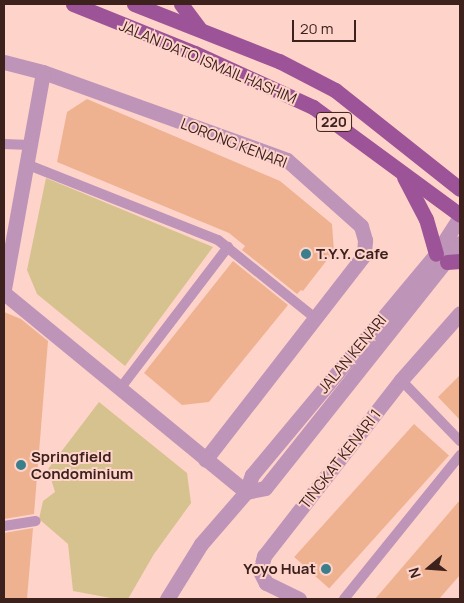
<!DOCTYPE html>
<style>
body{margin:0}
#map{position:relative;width:464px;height:603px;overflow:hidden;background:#fed3ca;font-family:Manrope,sans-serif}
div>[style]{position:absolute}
.green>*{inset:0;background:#d6c28e}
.building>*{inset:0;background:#efb291;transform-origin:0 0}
.service>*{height:10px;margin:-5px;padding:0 5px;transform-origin:5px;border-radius:5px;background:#be94b8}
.minor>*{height:15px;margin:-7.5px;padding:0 7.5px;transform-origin:7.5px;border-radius:7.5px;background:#be94b8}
.tertiary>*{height:15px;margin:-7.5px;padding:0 7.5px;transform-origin:7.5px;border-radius:7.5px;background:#be94b8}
.primary>*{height:15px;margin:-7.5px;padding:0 7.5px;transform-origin:7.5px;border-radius:7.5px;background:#9d5397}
.dots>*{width:14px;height:14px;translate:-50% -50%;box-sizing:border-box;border:2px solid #fed3ca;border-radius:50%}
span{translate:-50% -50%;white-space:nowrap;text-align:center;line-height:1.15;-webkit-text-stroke:4px #fed3ca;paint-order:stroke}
.shield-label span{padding:1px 4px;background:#fed3ca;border:1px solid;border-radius:4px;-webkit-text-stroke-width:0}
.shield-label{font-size:14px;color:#3c211d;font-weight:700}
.street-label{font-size:15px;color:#3c211d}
.poi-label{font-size:15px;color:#3c211d;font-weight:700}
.left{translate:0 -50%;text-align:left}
.right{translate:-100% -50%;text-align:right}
.frame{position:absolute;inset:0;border:5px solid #3c211d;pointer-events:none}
.north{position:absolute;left:404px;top:543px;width:50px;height:50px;-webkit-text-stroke:4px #fed3ca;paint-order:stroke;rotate:252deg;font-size:14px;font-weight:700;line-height:20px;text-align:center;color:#3c211d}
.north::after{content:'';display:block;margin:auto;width:18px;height:22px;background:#3c211d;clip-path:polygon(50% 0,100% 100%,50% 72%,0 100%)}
.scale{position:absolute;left:292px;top:20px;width:64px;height:22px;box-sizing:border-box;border:2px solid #3c211d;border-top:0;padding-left:6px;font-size:15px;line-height:18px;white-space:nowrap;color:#3c211d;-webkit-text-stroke:4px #fed3ca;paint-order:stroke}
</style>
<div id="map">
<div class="green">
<div style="clip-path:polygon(46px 178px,213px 247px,125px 366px,37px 294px,27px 270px)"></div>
<div style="clip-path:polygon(99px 402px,187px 473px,191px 503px,154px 554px,128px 599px,116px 599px,73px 591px,68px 544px,39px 519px,43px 501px,55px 492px,48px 469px)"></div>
</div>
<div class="building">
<div style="clip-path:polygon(87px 99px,280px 181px,332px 224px,334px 251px,303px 291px,301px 290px,297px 294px,242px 250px,245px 246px,229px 233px,57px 162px,67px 112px)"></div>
<div style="clip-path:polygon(233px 261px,288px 305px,209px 402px,182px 405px,144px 373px)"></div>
<div style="clip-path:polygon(4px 312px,21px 319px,48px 341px,34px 514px,4px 519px)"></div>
<div style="clip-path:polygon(460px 375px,460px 420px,438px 397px)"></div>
<div style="left:414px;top:424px;width:47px;height:179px;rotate:42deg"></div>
<div style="clip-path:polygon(460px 500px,460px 575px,439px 599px,375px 599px)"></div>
<div style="clip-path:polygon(33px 528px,27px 599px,4px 599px,4px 533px)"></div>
</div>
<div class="service">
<div style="left:4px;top:144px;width:26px;rotate:2deg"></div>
<div style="left:26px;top:164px;width:206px;rotate:21.6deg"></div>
<div style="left:218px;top:240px;width:124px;rotate:38.8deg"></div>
<div style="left:401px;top:380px;width:85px;rotate:46deg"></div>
<div style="left:119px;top:390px;width:180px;rotate:-52.7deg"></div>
<div style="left:4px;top:526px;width:32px;rotate:-9deg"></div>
<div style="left:344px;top:599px;width:185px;rotate:-51.1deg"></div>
</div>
<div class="minor">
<div style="left:4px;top:62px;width:40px;rotate:14.4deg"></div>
<div style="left:43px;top:72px;width:259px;rotate:19.8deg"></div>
<div style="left:287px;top:160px;width:99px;rotate:41.7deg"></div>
<div style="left:361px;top:226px;width:15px;rotate:74deg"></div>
<div style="left:365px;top:240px;width:15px;rotate:94deg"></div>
<div style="left:364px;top:255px;width:259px;rotate:127.8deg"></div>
<div style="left:4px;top:289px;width:220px;rotate:-79.8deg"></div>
<div style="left:4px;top:293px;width:313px;rotate:39.4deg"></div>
<div style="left:299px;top:599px;width:37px;rotate:-154deg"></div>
<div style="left:266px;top:583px;width:13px;rotate:-117deg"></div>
<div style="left:260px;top:571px;width:16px;rotate:-75deg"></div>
<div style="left:264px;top:556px;width:223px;rotate:-52.1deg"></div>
<div style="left:401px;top:380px;width:89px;rotate:-48.6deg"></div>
</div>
<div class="tertiary">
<div style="left:246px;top:492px;width:19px;rotate:-12deg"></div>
<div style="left:265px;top:488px;width:313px;rotate:-51.5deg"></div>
<div style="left:167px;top:599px;width:65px;rotate:-58.3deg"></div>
<div style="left:201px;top:544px;width:69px;rotate:-49.1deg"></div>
<div style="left:246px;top:492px;width:18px;rotate:-71deg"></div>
<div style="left:252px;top:475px;width:288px;rotate:-50.2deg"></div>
<div style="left:436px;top:254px;width:44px;rotate:-57deg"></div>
</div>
<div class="primary">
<div style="left:73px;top:4px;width:131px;rotate:21.9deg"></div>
<div style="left:195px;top:53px;width:130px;rotate:24.6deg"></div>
<div style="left:313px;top:107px;width:182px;rotate:36.3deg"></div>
<div style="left:134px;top:4px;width:156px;rotate:21.5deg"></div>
<div style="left:279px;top:61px;width:63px;rotate:27.4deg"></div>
<div style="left:335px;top:90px;width:159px;rotate:38.4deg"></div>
<div style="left:181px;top:4px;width:30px;rotate:53deg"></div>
<div style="left:404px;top:177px;width:47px;rotate:62.4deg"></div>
<div style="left:426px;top:219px;width:36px;rotate:74deg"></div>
<div style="left:447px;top:262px;width:13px;rotate:-4deg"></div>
</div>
<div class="dots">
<div style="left:306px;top:254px;background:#3a7f8b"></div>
<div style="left:21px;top:465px;background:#3a7f8b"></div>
<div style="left:326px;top:569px;background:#3a7f8b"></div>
</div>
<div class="shield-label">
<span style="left:334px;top:122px">220</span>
</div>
<div class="street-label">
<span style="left:208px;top:62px;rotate:23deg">JALAN DATO ISMAIL HASHIM</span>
<span style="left:234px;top:143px;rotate:21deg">LORONG KENARI</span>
<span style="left:352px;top:354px;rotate:-50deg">JALAN KENARI</span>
<span style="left:340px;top:459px;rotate:-52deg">TINGKAT KENARI 1</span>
</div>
<div class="poi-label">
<span class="left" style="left:316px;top:254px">T.Y.Y. Cafe</span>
<span class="left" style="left:31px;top:465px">Springfield<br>Condominium</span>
<span class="right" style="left:316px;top:569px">Yoyo Huat</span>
</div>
<div class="frame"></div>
<div class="north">N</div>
<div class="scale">20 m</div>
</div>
